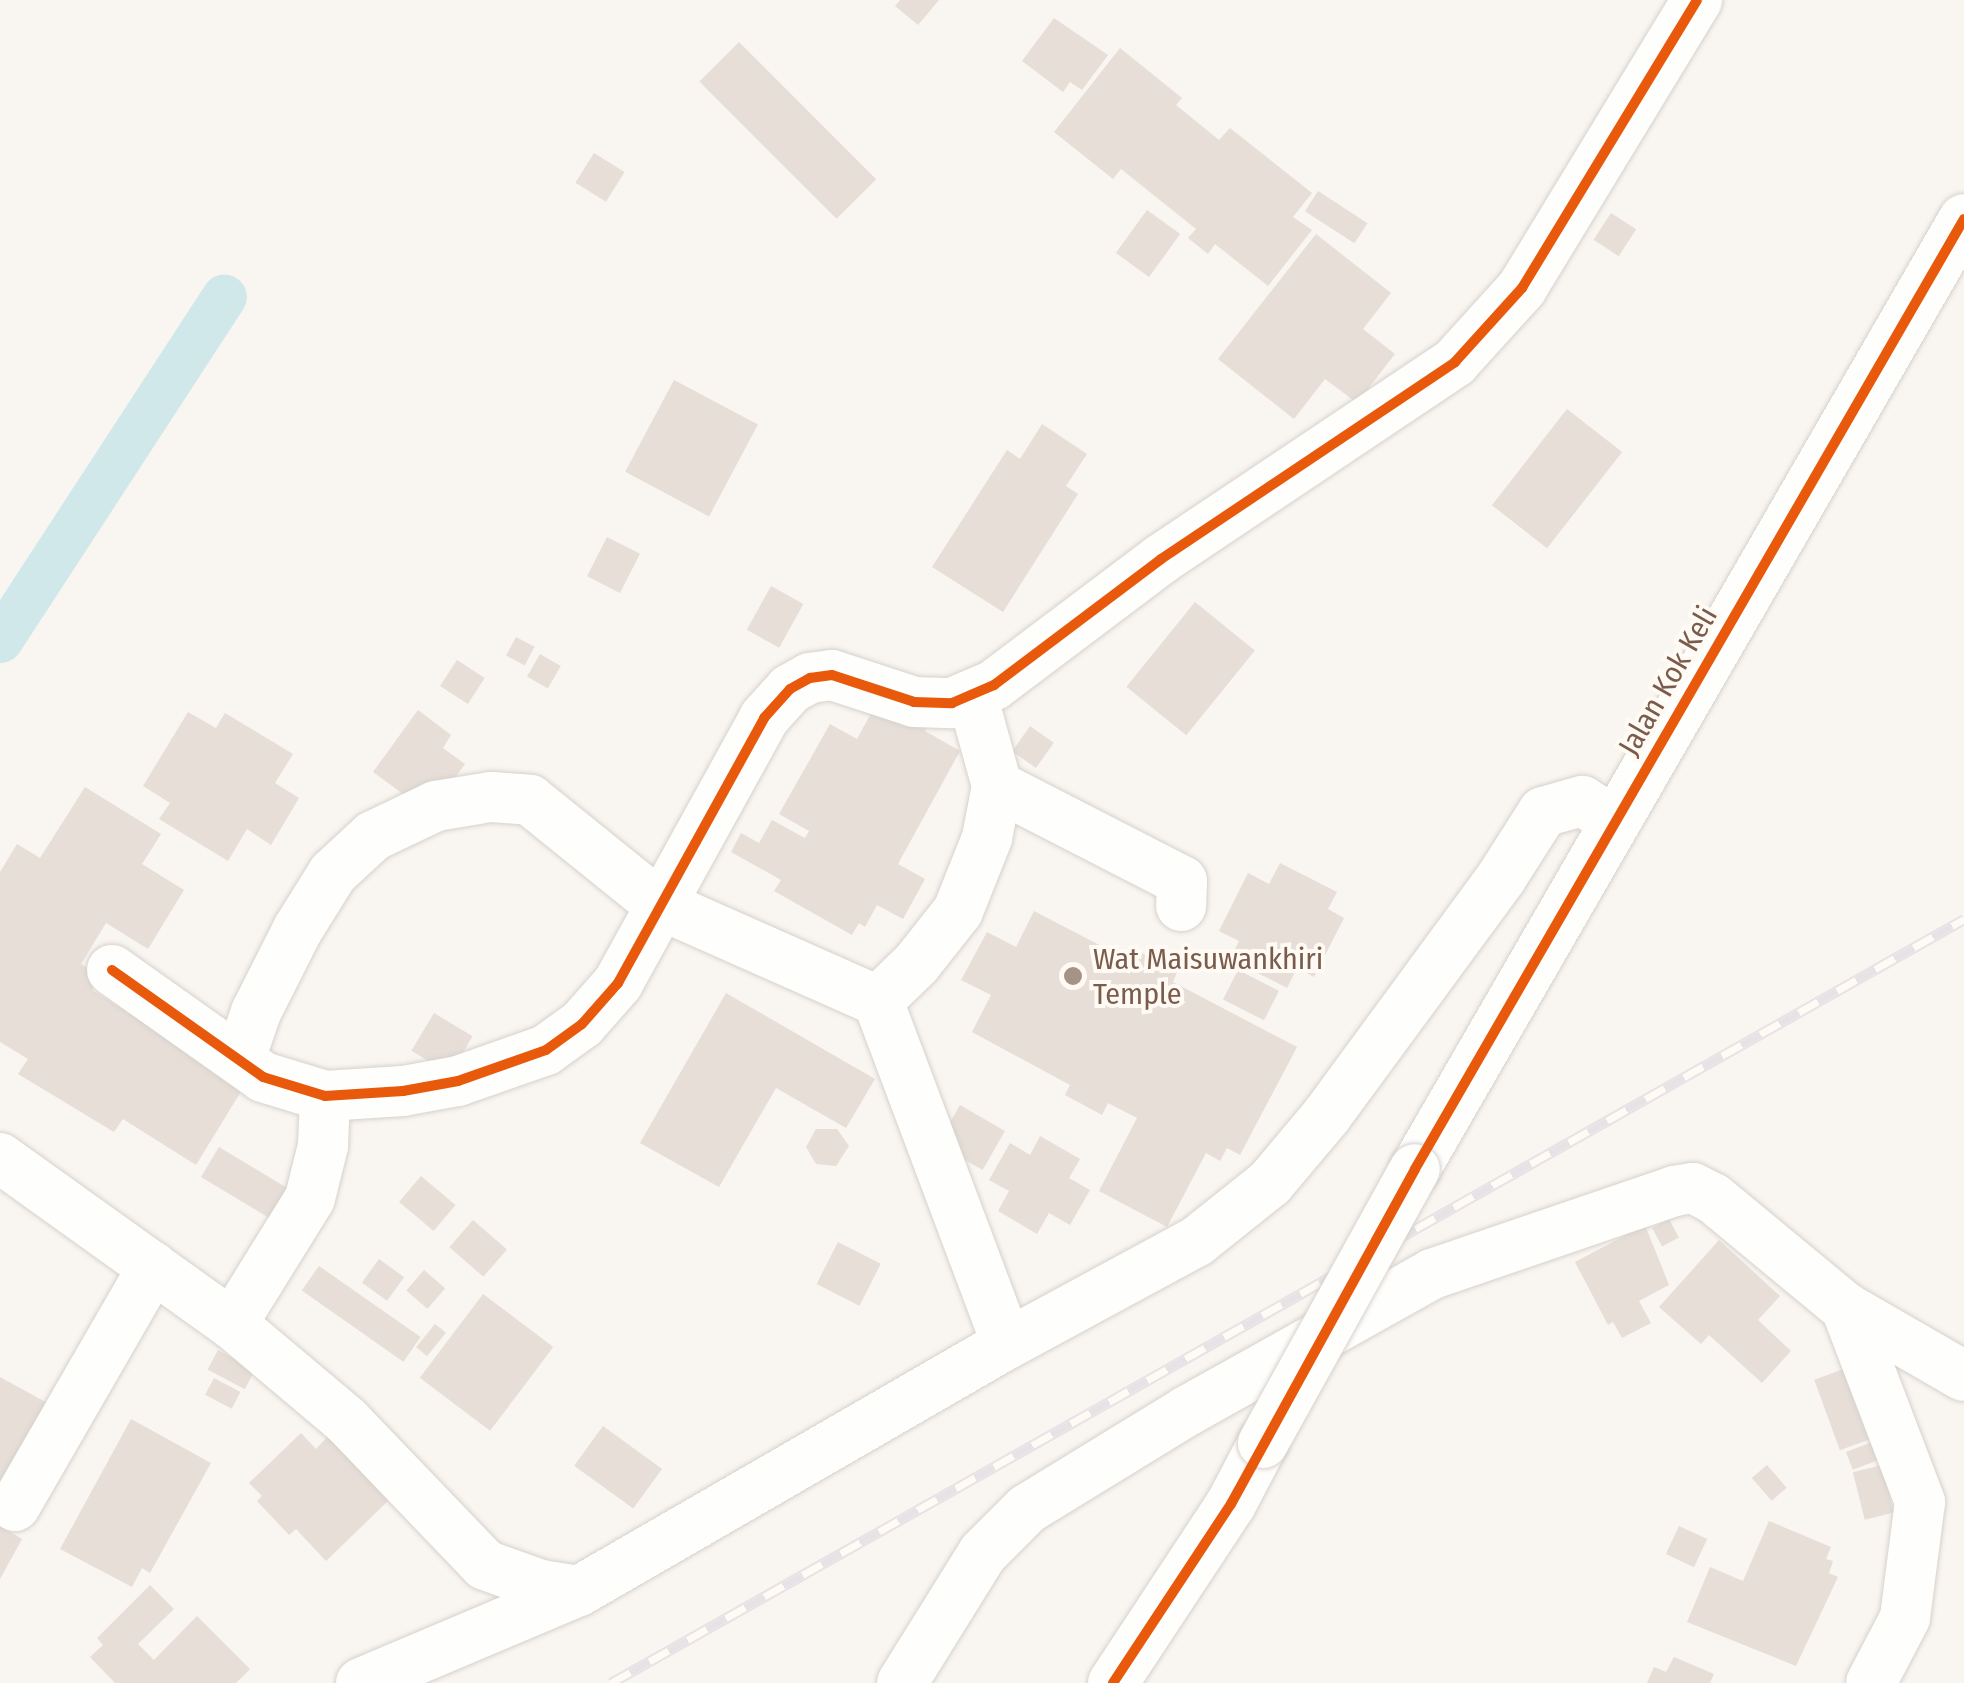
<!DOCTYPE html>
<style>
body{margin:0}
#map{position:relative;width:1964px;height:1683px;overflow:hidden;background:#f9f5f0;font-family:"Fira Sans Condensed",sans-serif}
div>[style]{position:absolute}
.canal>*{height:45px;margin:-22.5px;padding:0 22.5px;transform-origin:22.5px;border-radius:22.5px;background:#d0e8ea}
.building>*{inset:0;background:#e6ded7;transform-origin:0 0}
.roads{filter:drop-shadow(0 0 2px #d7d1cb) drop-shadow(0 0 2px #d7d1cb)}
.minor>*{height:50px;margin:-25px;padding:0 25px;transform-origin:25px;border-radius:25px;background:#fefefd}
.rail>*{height:11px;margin-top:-5.5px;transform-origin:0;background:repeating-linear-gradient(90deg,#fffaf3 0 22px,#e6e3e7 0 44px);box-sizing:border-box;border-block:2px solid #e6e3e7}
.bridges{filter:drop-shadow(0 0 2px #d7d1cb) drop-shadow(0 0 2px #d7d1cb)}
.minor-bridge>*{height:50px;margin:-25px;padding:0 25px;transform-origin:25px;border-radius:25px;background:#fefefd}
.cycleway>*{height:10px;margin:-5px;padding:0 5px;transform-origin:5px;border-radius:5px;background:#e8590c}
.dots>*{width:28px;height:28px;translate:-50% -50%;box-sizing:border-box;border:5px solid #fffaf3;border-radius:50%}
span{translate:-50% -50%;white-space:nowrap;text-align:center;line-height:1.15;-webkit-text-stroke:8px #fffaf3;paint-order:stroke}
.street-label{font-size:30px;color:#7a5c4d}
.poi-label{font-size:30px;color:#7a5c4d}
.left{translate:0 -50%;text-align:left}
</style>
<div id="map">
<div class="canal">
<div style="left:0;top:640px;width:410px;rotate:-56.9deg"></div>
</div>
<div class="building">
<div style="clip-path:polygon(900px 0,939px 0,918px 25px,895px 6px)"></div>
<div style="clip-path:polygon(1054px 18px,1108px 55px,1082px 90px,1070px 82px,1063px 92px,1022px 61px)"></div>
<div style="left:739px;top:42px;width:194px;height:56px;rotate:45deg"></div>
<div style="clip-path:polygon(1120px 48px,1182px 98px,1176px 105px,1219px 140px,1230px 128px,1312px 193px,1293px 217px,1312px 230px,1268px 286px,1215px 244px,1208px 254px,1188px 238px,1196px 229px,1121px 169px,1113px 179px,1054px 132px)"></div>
<div style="left:594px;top:153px;width:36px;height:35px;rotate:32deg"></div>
<div style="left:1318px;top:191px;width:59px;height:24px;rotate:33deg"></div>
<div style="left:1147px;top:210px;width:41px;height:53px;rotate:36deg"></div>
<div style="left:1611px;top:213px;width:30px;height:32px;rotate:33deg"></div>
<div style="clip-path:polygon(1316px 234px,1391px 293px,1363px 329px,1395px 354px,1357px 403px,1325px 379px,1294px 419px,1218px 359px)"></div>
<div style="left:674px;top:380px;width:95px;height:104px;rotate:28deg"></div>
<div style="left:1567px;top:409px;width:70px;height:122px;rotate:38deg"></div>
<div style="clip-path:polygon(1042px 424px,1087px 454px,1066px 486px,1078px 494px,1003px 612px,932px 567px,1007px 450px,1020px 459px)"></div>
<div style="left:607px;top:537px;width:37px;height:44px;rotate:27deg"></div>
<div style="left:771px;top:586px;width:37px;height:50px;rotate:29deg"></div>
<div style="left:1195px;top:602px;width:77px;height:109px;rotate:39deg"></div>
<div style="left:516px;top:637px;width:21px;height:21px;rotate:28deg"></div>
<div style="left:540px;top:654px;width:24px;height:26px;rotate:30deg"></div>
<div style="left:457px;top:660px;width:33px;height:31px;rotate:33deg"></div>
<div style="clip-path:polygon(876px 704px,929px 724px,925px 731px,960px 751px,898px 864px,925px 879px,903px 919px,877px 905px,865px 927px,859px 923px,852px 935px,774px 891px,781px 880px,731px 852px,741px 833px,759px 843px,772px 820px,805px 838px,809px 831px,779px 814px,830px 724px,857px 739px)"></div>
<div style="clip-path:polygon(418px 710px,451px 735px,443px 748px,465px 764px,441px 797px,422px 783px,410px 799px,373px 772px)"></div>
<div style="clip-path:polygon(188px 712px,216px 728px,225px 713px,293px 754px,275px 783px,299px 798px,271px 845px,247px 829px,228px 861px,159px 819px,170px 803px,143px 786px)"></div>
<div style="left:1030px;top:726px;width:29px;height:31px;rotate:35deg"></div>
<div style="clip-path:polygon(85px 787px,161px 834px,142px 864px,184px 890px,148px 949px,106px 923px,81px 964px,101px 976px,92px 990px,245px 1085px,196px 1165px,123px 1119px,114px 1132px,18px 1074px,28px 1059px,0 1042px,0 872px,17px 844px,40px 858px)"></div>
<div style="clip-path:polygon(1280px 863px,1337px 892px,1328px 909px,1344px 918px,1314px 977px,1297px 968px,1287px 988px,1230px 959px,1239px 941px,1219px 931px,1248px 873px,1269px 884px)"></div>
<div style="clip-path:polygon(1034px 911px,1132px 962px,1138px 951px,1177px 972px,1173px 982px,1297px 1047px,1240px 1155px,1227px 1148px,1220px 1161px,1206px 1153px,1167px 1227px,1099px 1191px,1137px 1118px,1108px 1103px,1102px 1115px,1065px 1095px,1070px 1085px,972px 1032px,991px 995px,961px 980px,987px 932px,1016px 947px)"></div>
<div style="left:1238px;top:970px;width:46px;height:33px;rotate:27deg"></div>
<div style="clip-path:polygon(726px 993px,875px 1079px,846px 1128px,776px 1088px,719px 1187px,640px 1143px)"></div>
<div style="left:434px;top:1013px;width:45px;height:44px;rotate:31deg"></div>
<div style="left:960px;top:1105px;width:52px;height:45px;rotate:30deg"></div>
<div style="clip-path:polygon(816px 1129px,837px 1129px,849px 1146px,836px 1166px,816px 1164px,806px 1147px)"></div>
<div style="clip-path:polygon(1040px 1136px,1080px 1159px,1069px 1178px,1090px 1190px,1070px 1225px,1049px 1213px,1037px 1234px,998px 1211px,1009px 1191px,989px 1180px,1010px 1143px,1030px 1155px)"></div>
<div style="left:219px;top:1147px;width:98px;height:35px;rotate:31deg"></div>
<div style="left:421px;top:1176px;width:45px;height:34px;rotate:40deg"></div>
<div style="left:1669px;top:1219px;width:21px;height:19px;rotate:62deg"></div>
<div style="left:473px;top:1220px;width:45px;height:36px;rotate:41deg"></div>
<div style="clip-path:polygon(1645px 1225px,1669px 1285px,1639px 1301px,1651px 1323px,1622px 1338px,1613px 1322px,1608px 1325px,1575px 1262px)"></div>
<div style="clip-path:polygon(1719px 1240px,1780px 1296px,1758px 1320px,1791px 1351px,1762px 1383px,1709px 1335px,1701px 1344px,1659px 1307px)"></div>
<div style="left:838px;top:1242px;width:48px;height:47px;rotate:27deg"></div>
<div style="left:379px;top:1259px;width:31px;height:29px;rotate:36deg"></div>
<div style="left:319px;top:1266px;width:124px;height:30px;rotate:35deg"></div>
<div style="left:424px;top:1270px;width:28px;height:27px;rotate:41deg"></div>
<div style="left:483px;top:1294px;width:88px;height:105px;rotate:37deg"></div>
<div style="left:435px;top:1324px;width:14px;height:30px;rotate:39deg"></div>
<div style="left:218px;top:1350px;width:42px;height:22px;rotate:28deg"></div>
<div style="left:1849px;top:1367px;width:75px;height:37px;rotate:70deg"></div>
<div style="clip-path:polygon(0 1377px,49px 1404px,0 1486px)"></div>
<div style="left:214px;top:1378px;width:30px;height:19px;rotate:28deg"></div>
<div style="clip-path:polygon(131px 1419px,211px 1463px,150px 1573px,142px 1568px,132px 1587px,60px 1549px)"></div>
<div style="left:603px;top:1426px;width:73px;height:49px;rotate:36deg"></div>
<div style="clip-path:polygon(334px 1430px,371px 1470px,365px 1476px,388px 1501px,326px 1561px,296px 1529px,289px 1535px,257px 1501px,262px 1496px,249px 1483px,301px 1433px,316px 1449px)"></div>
<div style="left:1875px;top:1441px;width:19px;height:31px;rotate:69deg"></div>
<div style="left:1767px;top:1465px;width:30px;height:20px;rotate:49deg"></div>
<div style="left:1882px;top:1465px;width:49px;height:30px;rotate:76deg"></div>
<div style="clip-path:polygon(1769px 1521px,1831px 1547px,1826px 1559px,1833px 1561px,1829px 1573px,1838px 1577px,1796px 1666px,1687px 1622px,1710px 1567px,1743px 1581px)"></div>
<div style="clip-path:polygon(0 1526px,22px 1539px,0 1579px)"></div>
<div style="left:1679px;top:1526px;width:31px;height:31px;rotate:25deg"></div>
<div style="clip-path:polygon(150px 1585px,174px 1609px,138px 1644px,154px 1660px,197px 1616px,250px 1669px,236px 1683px,115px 1683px,90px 1657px,103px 1645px,97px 1638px)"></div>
<div style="clip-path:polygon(1674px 1657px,1714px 1674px,1710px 1683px,1647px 1683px,1654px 1667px,1666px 1672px)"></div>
</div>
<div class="roads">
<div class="minor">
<div style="left:972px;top:695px;width:94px;rotate:74.6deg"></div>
<div style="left:997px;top:786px;width:53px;rotate:100.9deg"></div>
<div style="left:987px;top:838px;width:79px;rotate:111.7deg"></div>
<div style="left:958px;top:911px;width:66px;rotate:128.3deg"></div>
<div style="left:917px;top:963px;width:54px;rotate:135.7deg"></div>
<div style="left:878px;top:1001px;width:366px;rotate:69.4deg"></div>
<div style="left:997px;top:786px;width:208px;rotate:27.2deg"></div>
<div style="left:1182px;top:881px;width:25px;rotate:92deg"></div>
<div style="left:112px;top:970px;width:185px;rotate:35.3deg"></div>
<div style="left:263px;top:1077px;width:65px;rotate:17deg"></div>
<div style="left:325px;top:1096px;width:78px;rotate:-3.7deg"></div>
<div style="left:403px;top:1091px;width:56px;rotate:-10.3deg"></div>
<div style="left:458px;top:1081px;width:93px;rotate:-19.4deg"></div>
<div style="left:546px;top:1050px;width:44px;rotate:-35.8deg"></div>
<div style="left:582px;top:1024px;width:55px;rotate:-48.7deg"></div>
<div style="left:618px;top:983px;width:303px;rotate:-61.1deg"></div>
<div style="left:764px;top:718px;width:39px;rotate:-48deg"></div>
<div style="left:790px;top:689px;width:23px;rotate:-29deg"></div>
<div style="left:810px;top:678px;width:22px;rotate:-8deg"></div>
<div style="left:832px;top:675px;width:86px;rotate:18.2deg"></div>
<div style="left:914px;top:702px;width:38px;rotate:2deg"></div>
<div style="left:952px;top:703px;width:46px;rotate:-23.2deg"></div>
<div style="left:994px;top:685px;width:209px;rotate:-37deg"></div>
<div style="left:1161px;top:559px;width:354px;rotate:-33.8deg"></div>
<div style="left:1455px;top:362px;width:100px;rotate:-47.8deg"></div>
<div style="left:1522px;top:288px;width:337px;rotate:-58.7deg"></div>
<div style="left:240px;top:1059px;width:50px;rotate:-71.2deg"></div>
<div style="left:256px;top:1012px;width:93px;rotate:-63.2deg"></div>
<div style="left:298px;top:929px;width:66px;rotate:-58deg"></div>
<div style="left:333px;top:873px;width:54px;rotate:-42.8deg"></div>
<div style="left:373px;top:836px;width:70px;rotate:-25.5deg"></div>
<div style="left:436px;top:806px;width:56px;rotate:-9.3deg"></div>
<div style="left:491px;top:797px;width:39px;rotate:4deg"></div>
<div style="left:530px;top:800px;width:166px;rotate:38.9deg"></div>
<div style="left:659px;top:904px;width:240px;rotate:23.9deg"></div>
<div style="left:0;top:1158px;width:285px;rotate:35.6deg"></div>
<div style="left:232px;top:1324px;width:150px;rotate:40.1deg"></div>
<div style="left:347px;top:1421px;width:199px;rotate:46.2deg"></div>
<div style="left:485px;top:1565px;width:59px;rotate:19.7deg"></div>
<div style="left:541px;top:1585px;width:38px;rotate:9deg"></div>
<div style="left:1415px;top:1169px;width:1097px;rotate:-59.98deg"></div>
<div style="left:1846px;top:1308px;width:208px;rotate:69.1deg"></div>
<div style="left:1920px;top:1502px;width:117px;rotate:97.4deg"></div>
<div style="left:1905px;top:1618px;width:73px;rotate:117.6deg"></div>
<div style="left:232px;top:1324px;width:148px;rotate:-58.2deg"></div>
<div style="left:310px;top:1198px;width:54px;rotate:-76deg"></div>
<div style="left:323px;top:1146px;width:50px;rotate:-87.7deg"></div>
<div style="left:15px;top:1506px;width:276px;rotate:-60deg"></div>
<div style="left:361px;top:1683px;width:237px;rotate:-22.9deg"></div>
<div style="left:579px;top:1591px;width:494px;rotate:-30deg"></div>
<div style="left:1007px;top:1344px;width:215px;rotate:-28.4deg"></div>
<div style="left:1196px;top:1242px;width:95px;rotate:-38.6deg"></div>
<div style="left:1270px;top:1183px;width:89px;rotate:-50deg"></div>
<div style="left:1327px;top:1115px;width:294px;rotate:-53.7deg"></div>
<div style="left:1501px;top:878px;width:78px;rotate:-57.5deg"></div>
<div style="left:1543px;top:812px;width:41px;rotate:-15.8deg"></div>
<div style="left:1582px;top:801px;width:39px;rotate:32deg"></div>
<div style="left:902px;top:1683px;width:153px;rotate:-58.1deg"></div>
<div style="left:983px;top:1553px;width:62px;rotate:-45deg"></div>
<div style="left:1027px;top:1509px;width:188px;rotate:-31.5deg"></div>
<div style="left:1187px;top:1411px;width:281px;rotate:-29.2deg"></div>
<div style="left:1432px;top:1274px;width:256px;rotate:-18.9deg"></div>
<div style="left:1674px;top:1191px;width:19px;rotate:-9deg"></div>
<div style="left:1693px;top:1188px;width:22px;rotate:27deg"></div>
<div style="left:1713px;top:1198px;width:173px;rotate:39.6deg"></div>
<div style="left:1846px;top:1308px;width:136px;rotate:30deg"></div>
<div style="left:1113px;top:1683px;width:214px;rotate:-56.6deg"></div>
<div style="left:1231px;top:1504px;width:69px;rotate:-62.3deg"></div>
</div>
</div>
<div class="rail">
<div style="left:611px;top:1683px;width:1554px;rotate:-29.45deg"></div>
</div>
<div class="bridges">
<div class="minor-bridge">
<div style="left:1263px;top:1443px;width:313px;rotate:-61deg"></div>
</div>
</div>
<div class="cycleway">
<div style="left:112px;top:970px;width:185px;rotate:35.3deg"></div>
<div style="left:263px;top:1077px;width:65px;rotate:17deg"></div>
<div style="left:325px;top:1096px;width:78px;rotate:-3.7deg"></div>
<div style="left:403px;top:1091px;width:56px;rotate:-10.3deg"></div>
<div style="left:458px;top:1081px;width:93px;rotate:-19.4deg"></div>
<div style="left:546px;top:1050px;width:44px;rotate:-35.8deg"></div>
<div style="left:582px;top:1024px;width:55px;rotate:-48.7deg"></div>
<div style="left:618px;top:983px;width:303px;rotate:-61.1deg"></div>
<div style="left:764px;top:718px;width:39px;rotate:-48deg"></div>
<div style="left:790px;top:689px;width:23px;rotate:-29deg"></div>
<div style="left:810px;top:678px;width:22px;rotate:-8deg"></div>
<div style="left:832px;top:675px;width:86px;rotate:18.2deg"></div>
<div style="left:914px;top:702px;width:38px;rotate:2deg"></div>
<div style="left:952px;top:703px;width:46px;rotate:-23.2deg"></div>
<div style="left:994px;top:685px;width:209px;rotate:-37deg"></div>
<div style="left:1161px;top:559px;width:354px;rotate:-33.8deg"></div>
<div style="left:1455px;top:362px;width:100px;rotate:-47.8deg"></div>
<div style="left:1522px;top:288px;width:337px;rotate:-58.7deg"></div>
<div style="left:1113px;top:1683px;width:214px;rotate:-56.6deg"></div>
<div style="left:1231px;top:1504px;width:382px;rotate:-61.2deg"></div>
<div style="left:1415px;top:1169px;width:1097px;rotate:-59.98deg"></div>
</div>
<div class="dots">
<div style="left:1073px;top:976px;background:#a69286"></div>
</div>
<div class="street-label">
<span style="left:1668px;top:681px;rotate:-60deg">Jalan Kok Keli</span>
</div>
<div class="poi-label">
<span class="left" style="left:1093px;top:976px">Wat Maisuwankhiri<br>Temple</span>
</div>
</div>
